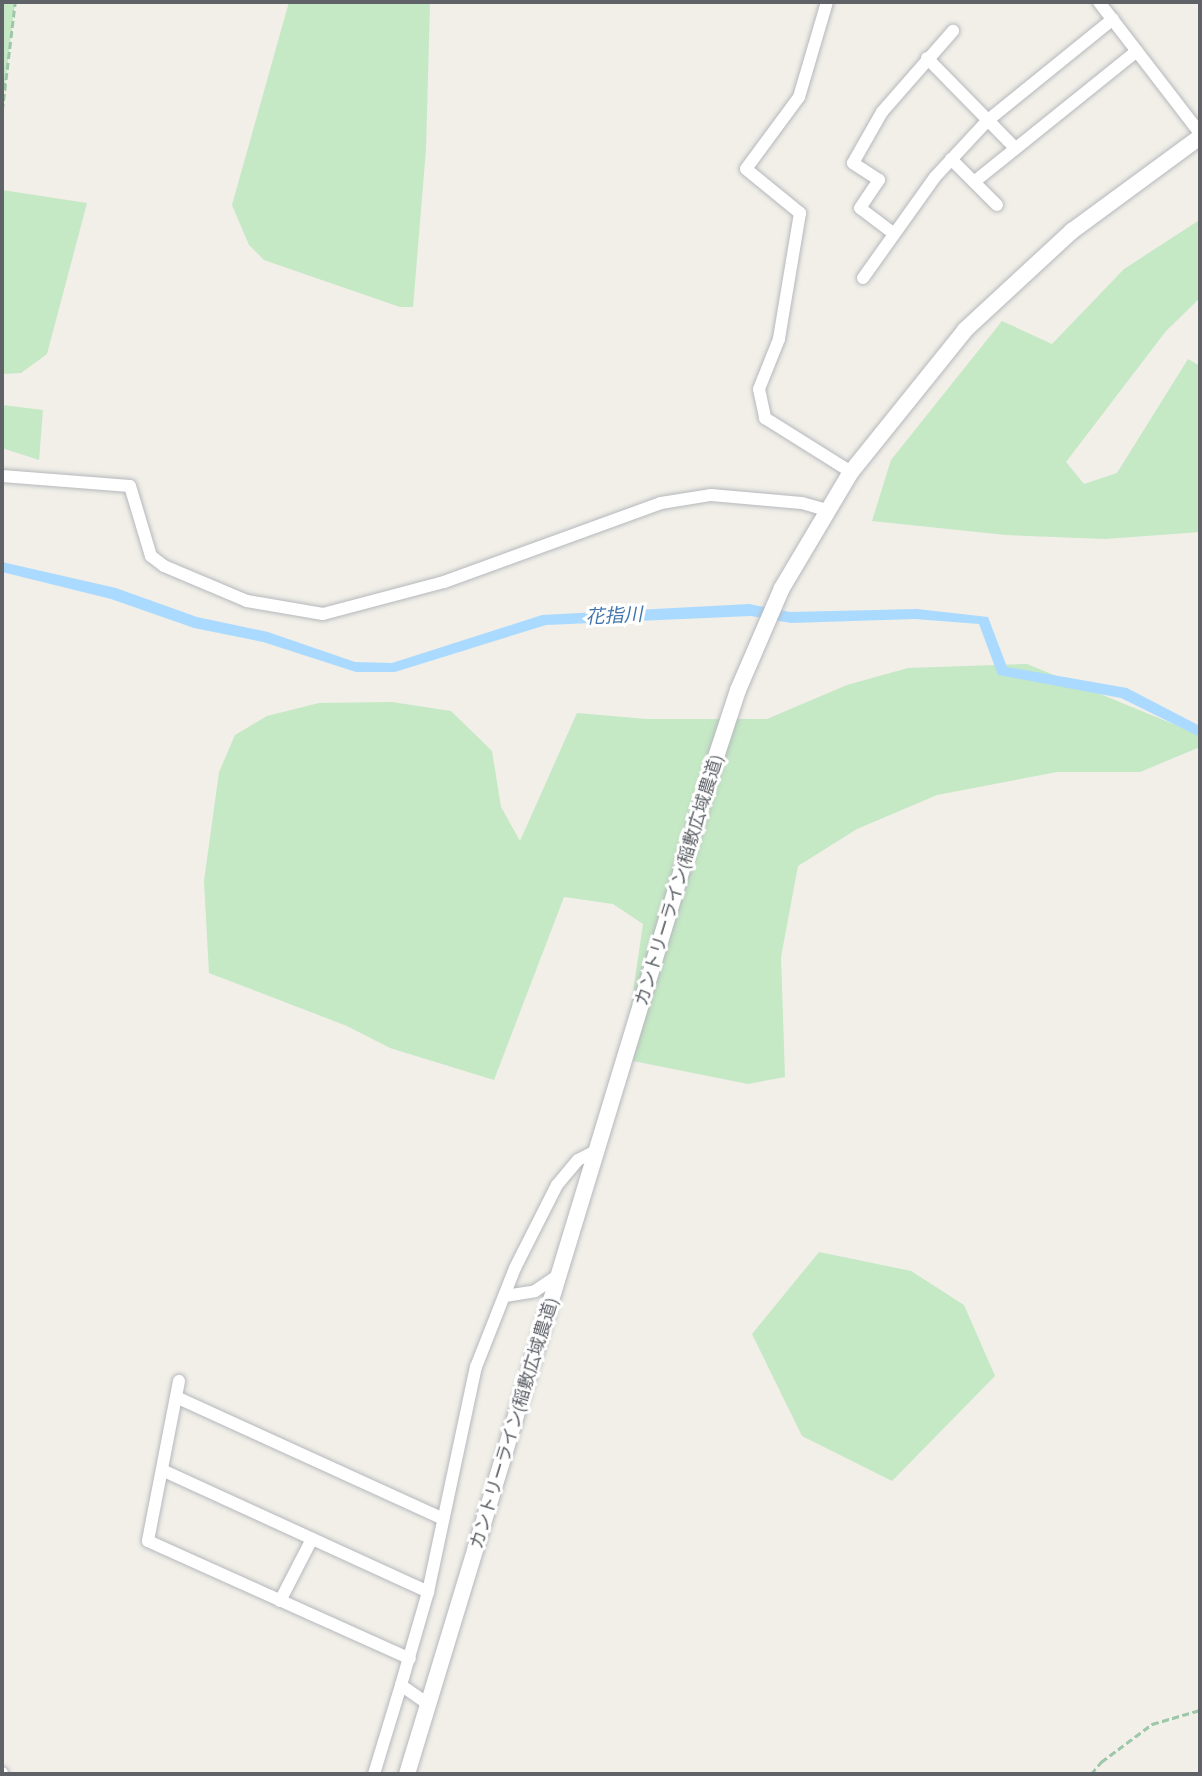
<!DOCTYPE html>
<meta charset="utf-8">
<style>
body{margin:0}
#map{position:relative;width:1202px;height:1776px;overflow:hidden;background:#f1efe8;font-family:"PT Sans Narrow","Noto Sans JP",sans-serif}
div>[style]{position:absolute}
.green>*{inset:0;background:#c5e8c5}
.water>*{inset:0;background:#aadaff}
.path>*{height:2.5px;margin-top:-1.25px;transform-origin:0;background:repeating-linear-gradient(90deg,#9cc7a9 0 7px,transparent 0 10.5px)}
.roads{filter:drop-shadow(0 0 2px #b5b8bc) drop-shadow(0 0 2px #b5b8bc)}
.street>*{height:12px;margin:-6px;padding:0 6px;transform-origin:6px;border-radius:6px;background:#fff}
.secondary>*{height:16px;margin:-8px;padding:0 8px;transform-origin:8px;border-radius:8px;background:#fff}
span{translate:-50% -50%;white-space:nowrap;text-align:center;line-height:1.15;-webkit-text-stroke:6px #fff;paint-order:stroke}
.street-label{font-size:18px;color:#5f6368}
.water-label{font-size:19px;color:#4174aa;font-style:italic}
.frame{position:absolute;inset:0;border:4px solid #5f6368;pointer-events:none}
</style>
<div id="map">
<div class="green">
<div style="clip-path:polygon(2px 2px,15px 2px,2px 111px)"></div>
<div style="clip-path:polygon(289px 2px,430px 2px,426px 149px,413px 307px,400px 307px,264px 260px,249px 245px,232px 205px)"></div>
<div style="clip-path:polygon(2px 190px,87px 203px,47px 354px,21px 373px,2px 374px)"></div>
<div style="clip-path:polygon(1198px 221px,1200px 298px,1166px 331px,1066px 462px,1084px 484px,1117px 473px,1188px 359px,1200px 366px,1200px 532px,1105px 539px,1006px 535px,872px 521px,891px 460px,1002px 321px,1052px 344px,1124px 269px)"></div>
<div style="clip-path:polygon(2px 405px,43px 410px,39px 460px,2px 448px)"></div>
<div style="clip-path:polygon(1027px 664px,1200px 735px,1200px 747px,1140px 772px,1057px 772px,937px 795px,857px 829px,798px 866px,781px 957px,785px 1077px,748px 1084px,623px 1059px,643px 924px,613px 904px,564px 897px,494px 1080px,390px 1048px,347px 1026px,209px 973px,204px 881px,219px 772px,235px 735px,267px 716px,319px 703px,392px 702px,451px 711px,492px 751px,501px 807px,520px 841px,577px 713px,646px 719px,767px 719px,847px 685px,908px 668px)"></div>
<div style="clip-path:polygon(819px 1252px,911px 1271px,964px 1305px,995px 1376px,892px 1481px,802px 1436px,752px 1334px)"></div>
</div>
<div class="water">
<div style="clip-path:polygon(2px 562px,116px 588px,197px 617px,268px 632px,355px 662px,392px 663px,542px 615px,749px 604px,790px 612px,917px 609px,988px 617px,1007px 667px,1127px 688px,1200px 726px,1200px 737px,1121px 698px,998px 675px,979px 624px,915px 619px,791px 623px,751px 616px,546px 625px,395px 672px,356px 672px,263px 642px,194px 628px,111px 599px,2px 572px)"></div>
</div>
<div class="path">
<div style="left:2px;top:111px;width:110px;rotate:-83.2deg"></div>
<div style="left:1091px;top:1774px;width:16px;rotate:-50deg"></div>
<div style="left:1101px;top:1762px;width:64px;rotate:-36.7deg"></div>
<div style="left:1152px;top:1724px;width:50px;rotate:-16.3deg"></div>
</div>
<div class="roads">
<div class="street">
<div style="left:827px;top:2px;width:99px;rotate:106.4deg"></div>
<div style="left:799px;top:97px;width:89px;rotate:126.4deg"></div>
<div style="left:746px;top:169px;width:70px;rotate:39.2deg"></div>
<div style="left:800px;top:213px;width:128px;rotate:99.5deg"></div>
<div style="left:779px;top:339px;width:54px;rotate:111.8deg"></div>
<div style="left:759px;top:389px;width:30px;rotate:78deg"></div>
<div style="left:765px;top:418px;width:102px;rotate:32.1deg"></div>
<div style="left:1099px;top:2px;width:165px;rotate:52.4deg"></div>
<div style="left:927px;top:58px;width:126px;rotate:45.6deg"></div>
<div style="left:951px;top:159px;width:65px;rotate:45deg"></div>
<div style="left:974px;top:182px;width:209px;rotate:-38.8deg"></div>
<div style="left:893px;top:233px;width:41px;rotate:-142.9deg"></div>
<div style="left:860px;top:208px;width:34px;rotate:-56deg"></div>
<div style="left:879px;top:180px;width:31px;rotate:-147deg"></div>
<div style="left:853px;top:163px;width:59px;rotate:-60.4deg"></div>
<div style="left:882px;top:112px;width:108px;rotate:-48.8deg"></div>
<div style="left:863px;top:278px;width:124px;rotate:-54.5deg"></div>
<div style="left:935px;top:177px;width:76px;rotate:-47.1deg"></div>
<div style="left:987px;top:121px;width:162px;rotate:-39deg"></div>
<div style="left:2px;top:476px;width:128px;rotate:4.5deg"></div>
<div style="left:130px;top:486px;width:73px;rotate:73.3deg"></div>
<div style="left:151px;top:556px;width:16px;rotate:38deg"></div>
<div style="left:164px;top:566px;width:90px;rotate:22.9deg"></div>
<div style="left:247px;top:601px;width:77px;rotate:9.7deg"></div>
<div style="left:323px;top:614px;width:125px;rotate:-14.8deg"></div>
<div style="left:444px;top:582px;width:231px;rotate:-20deg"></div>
<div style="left:661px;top:503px;width:51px;rotate:-9.1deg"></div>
<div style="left:711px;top:495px;width:91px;rotate:5deg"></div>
<div style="left:802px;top:503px;width:25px;rotate:16deg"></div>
<div style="left:505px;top:1296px;width:30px;rotate:-9deg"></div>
<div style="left:535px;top:1291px;width:29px;rotate:-34deg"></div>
<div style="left:179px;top:1381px;width:163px;rotate:101deg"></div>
<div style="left:148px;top:1541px;width:287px;rotate:24.2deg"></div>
<div style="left:176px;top:1397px;width:291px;rotate:24.5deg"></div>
<div style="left:162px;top:1470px;width:293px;rotate:24.6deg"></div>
<div style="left:280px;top:1601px;width:70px;rotate:-62.7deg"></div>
<div style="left:428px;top:1704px;width:33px;rotate:-145deg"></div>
<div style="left:401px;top:1685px;width:97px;rotate:-73.8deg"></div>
<div style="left:428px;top:1592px;width:230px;rotate:-78deg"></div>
<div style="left:476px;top:1367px;width:106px;rotate:-68.5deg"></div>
<div style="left:515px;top:1268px;width:93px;rotate:-63.2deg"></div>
<div style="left:557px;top:1185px;width:33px;rotate:-50deg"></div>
<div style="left:578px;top:1160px;width:20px;rotate:-27deg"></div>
<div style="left:2px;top:1773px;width:1px;rotate:90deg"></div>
<div style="left:374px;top:1774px;width:93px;rotate:-73.1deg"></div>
</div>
<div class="secondary">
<div style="left:407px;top:1774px;width:1066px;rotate:-73.09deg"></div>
<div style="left:717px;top:754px;width:67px;rotate:-71.8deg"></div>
<div style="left:738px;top:690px;width:111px;rotate:-66.7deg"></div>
<div style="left:782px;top:588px;width:135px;rotate:-59.3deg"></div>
<div style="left:851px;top:472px;width:182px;rotate:-51.2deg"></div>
<div style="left:965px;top:330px;width:146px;rotate:-42.8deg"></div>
<div style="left:1072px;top:231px;width:159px;rotate:-36.3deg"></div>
</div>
</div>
<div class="street-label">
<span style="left:679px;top:881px;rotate:-73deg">カントリーライン(稲敷広域農道)</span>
<span style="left:514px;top:1424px;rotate:-73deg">カントリーライン(稲敷広域農道)</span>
</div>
<div class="water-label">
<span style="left:614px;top:616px;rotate:-3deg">花指川</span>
</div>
<div class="frame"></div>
</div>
